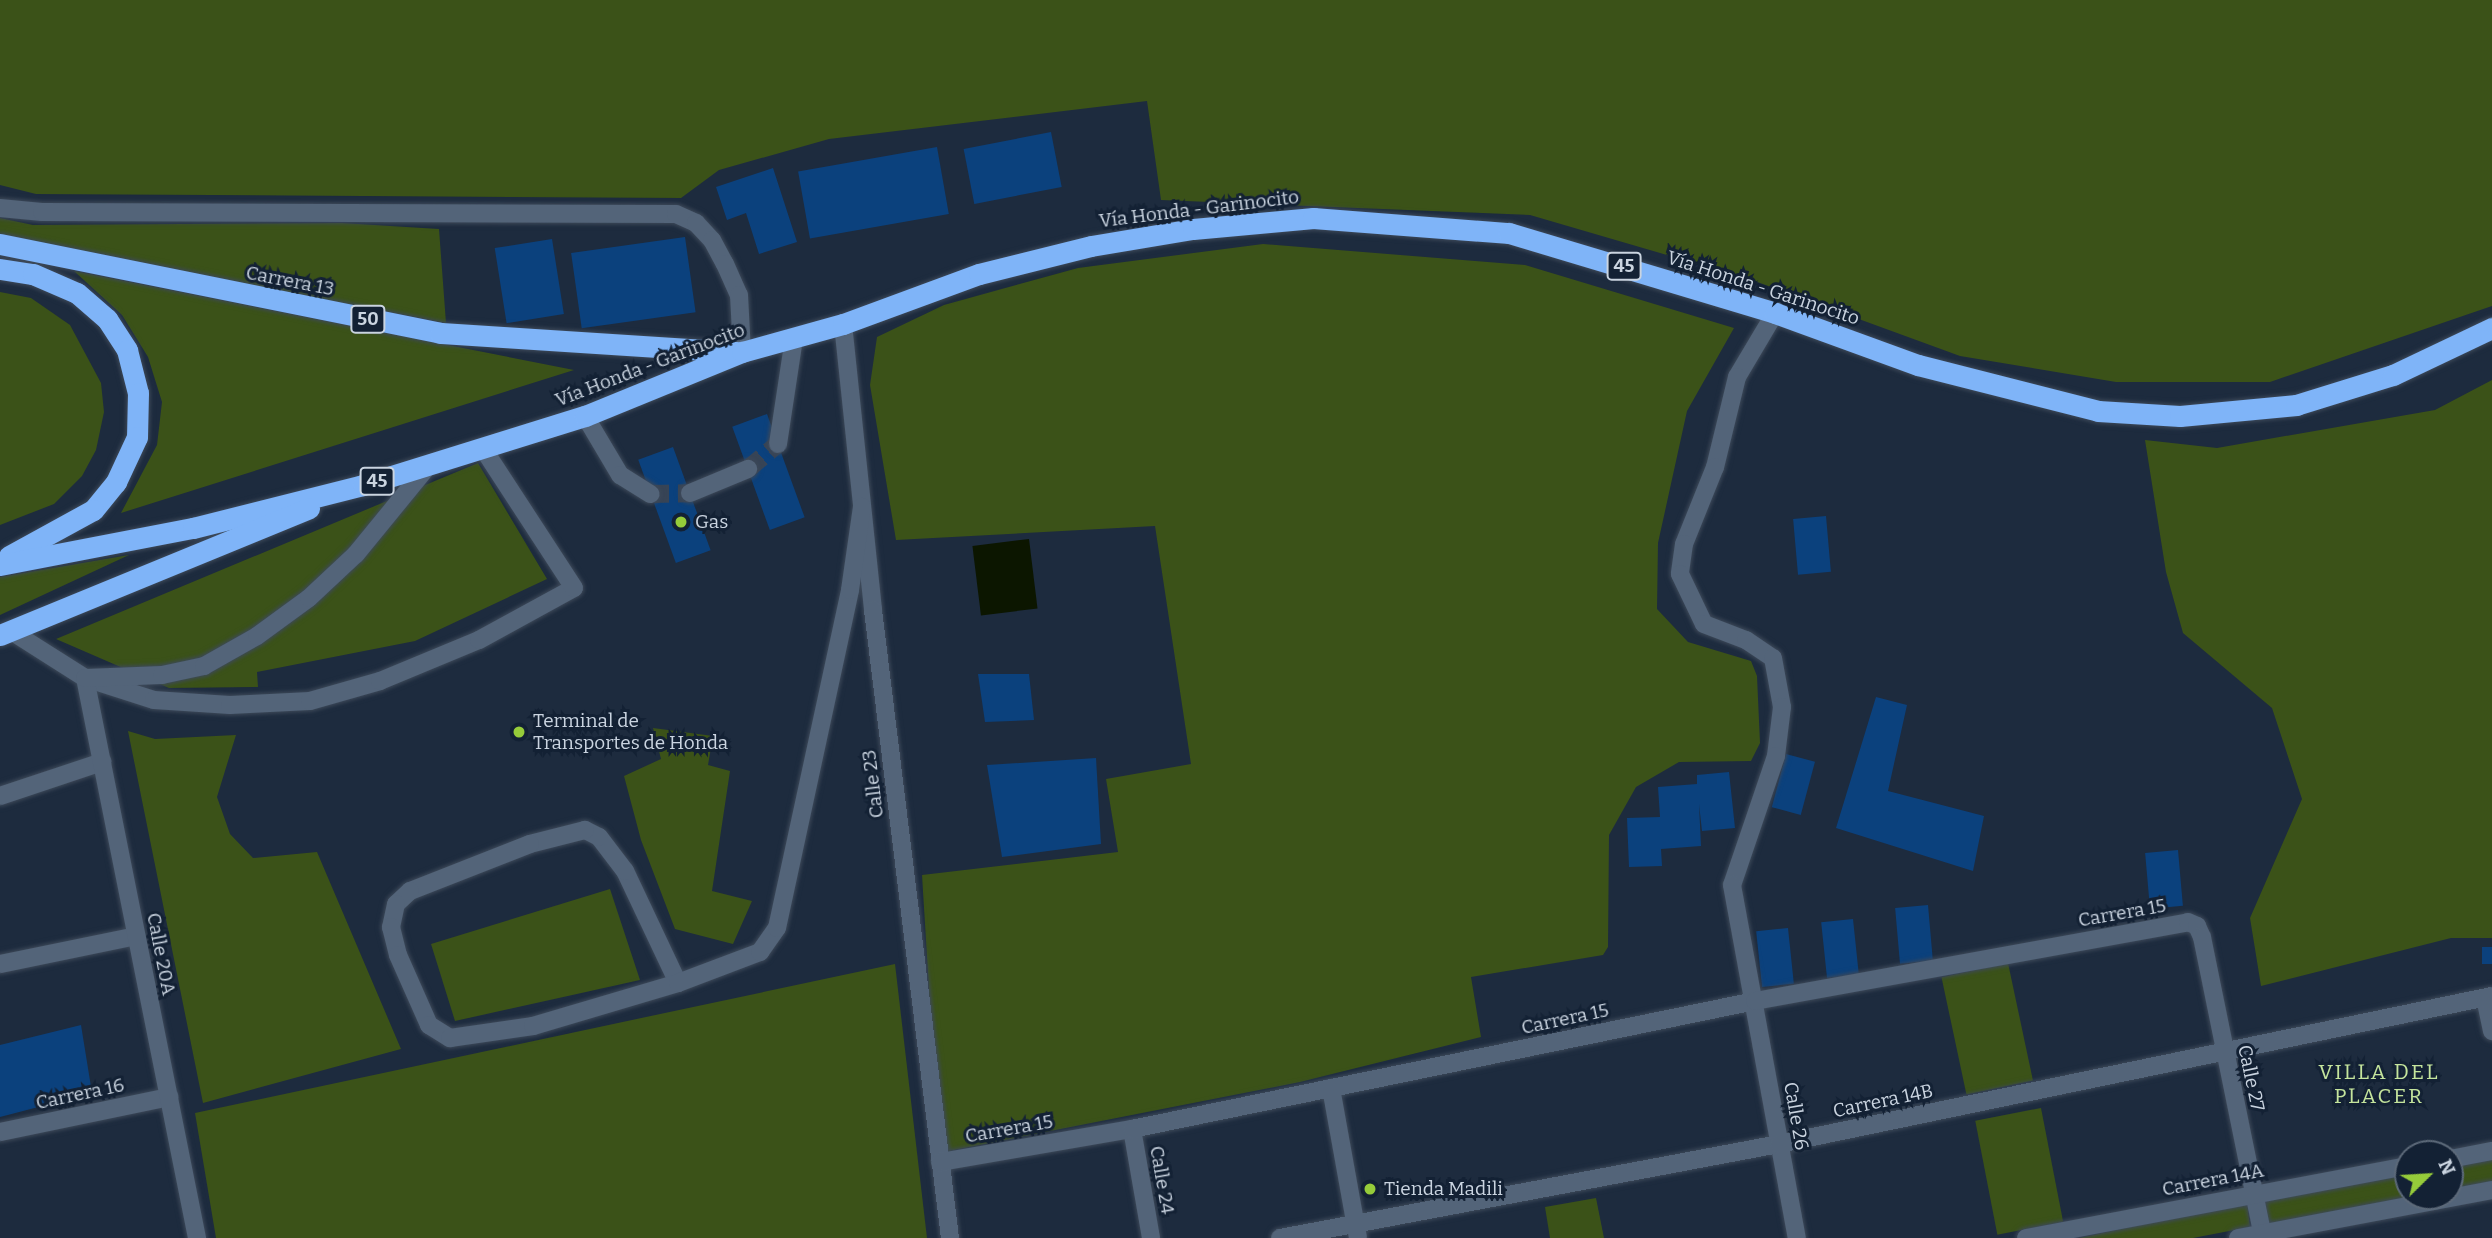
<!DOCTYPE html>
<meta charset="utf-8">
<style>
body{margin:0}
#map{position:relative;width:2492px;height:1238px;overflow:hidden;background:#1d2b3e;font-family:Bitter,serif}
div>[style]{position:absolute}
.green>*{inset:0;background:#3b5218;transform-origin:0 0}
.water>*{inset:0;background:#0c1600;transform-origin:0 0}
.building>*{inset:0;background:#0b417d;transform-origin:0 0}
.minor-tunnel>*{height:18px;margin-top:-9px;transform-origin:0;background:repeating-linear-gradient(90deg,#374456 0 18px,transparent 0 27px)}
.roads{filter:drop-shadow(0 0 2px #3d4959) drop-shadow(0 0 2px #3d4959)}
.minor>*{height:18px;margin:-9px;padding:0 9px;transform-origin:9px;border-radius:9px;background:#536479}
.highway>*{height:21px;margin:-10.5px;padding:0 10.5px;transform-origin:10.5px;border-radius:10.5px;background:#7fb4f8}
.dots>*{width:19px;height:19px;translate:-50% -50%;box-sizing:border-box;border:4px solid #132134;border-radius:50%}
span{translate:-50% -50%;white-space:nowrap;text-align:center;line-height:1.15;-webkit-text-stroke:6px #132134;paint-order:stroke}
.shield-label span{padding:2px 5px;background:#132134;border:2px solid;border-radius:5px;-webkit-text-stroke-width:0}
.shield-label{font-size:18px;color:#cad4e0;font-weight:700}
.street-label{font-size:19px;color:#cad4e0}
.poi-label{font-size:19px;color:#cad4e0}
.left{translate:0 -50%;text-align:left}
.neighbourhood-label{font-size:21px;color:#c5e59d;letter-spacing:2px}
.north{position:absolute;left:2394px;top:1140px;width:70px;height:70px;box-sizing:border-box;background:#132134;border:2px solid #5c6979;border-radius:50%;rotate:66deg;font-size:19px;font-weight:700;line-height:28px;text-align:center;color:#cad4e0}
.north::after{content:'';display:block;margin:auto;width:24px;height:32px;background:#96cc3a;clip-path:polygon(50% 0,100% 100%,50% 72%,0 100%)}
</style>
<div id="map">
<div class="green">
<div style="clip-path:polygon(0 0,2492px 0,2492px 306px,2270px 382px,2116px 382px,1960px 356px,1749px 279px,1530px 215px,1161px 200px,1147px 101px,829px 139px,719px 170px,681px 198px,36px 194px,0 185px)"></div>
<div style="clip-path:polygon(0 218px,33px 225px,342px 223px,439px 229px,446px 323px,0 237px)"></div>
<div style="clip-path:polygon(1263px 244px,1525px 265px,1734px 328px,1687px 411px,1658px 543px,1657px 609px,1688px 642px,1751px 661px,1757px 676px,1760px 743px,1751px 761px,1679px 762px,1636px 787px,1609px 835px,1608px 947px,1603px 955px,1471px 977px,1481px 1037px,1300px 1082px,939px 1153px,922px 875px,1118px 852px,1106px 779px,1191px 764px,1155px 526px,896px 540px,870px 385px,877px 337px,944px 305px,1078px 268px)"></div>
<div style="clip-path:polygon(74px 271px,574px 370px,121px 513px,157px 445px,162px 402px,148px 357px,122px 315px)"></div>
<div style="clip-path:polygon(0 292px,31px 298px,70px 325px,101px 383px,104px 412px,96px 450px,82px 476px,54px 504px,0 525px)"></div>
<div style="clip-path:polygon(2492px 380px,2492px 938px,2451px 938px,2261px 986px,2250px 918px,2302px 799px,2272px 708px,2183px 633px,2166px 572px,2145px 440px,2217px 448px,2435px 410px)"></div>
<div style="clip-path:polygon(478px 463px,547px 579px,415px 641px,257px 672px,258px 687px,169px 688px,56px 639px)"></div>
<div style="clip-path:polygon(129px 555px,0 615px,0 577px)"></div>
<div style="clip-path:polygon(653px 728px,713px 736px,708px 765px,730px 771px,712px 891px,752px 901px,733px 944px,675px 929px,641px 840px,624px 776px,661px 759px)"></div>
<div style="clip-path:polygon(128px 731px,155px 739px,236px 735px,217px 797px,230px 834px,253px 858px,317px 852px,401px 1049px,203px 1103px)"></div>
<div style="clip-path:polygon(610px 889px,640px 980px,455px 1021px,431px 944px)"></div>
<div style="left:2008px;top:963px;width:120px;height:68px;rotate:78deg"></div>
<div style="clip-path:polygon(895px 964px,927px 1238px,216px 1238px,195px 1113px)"></div>
<div style="left:2041px;top:1108px;width:116px;height:67px;rotate:79deg"></div>
<div style="clip-path:polygon(2492px 1159px,2492px 1184px,2450px 1192px,2450px 1166px)"></div>
<div style="clip-path:polygon(2408px 1173px,2408px 1196px,2430px 1196px,2268px 1227px,2263px 1198px)"></div>
<div style="clip-path:polygon(1596px 1198px,1604px 1238px,1550px 1238px,1545px 1207px)"></div>
<div style="clip-path:polygon(2247px 1202px,2250px 1227px,2193px 1238px,2079px 1238px)"></div>
</div>
<div class="water">
<div style="left:1029px;top:539px;width:70px;height:57px;rotate:83deg"></div>
</div>
<div class="building">
<div style="left:1051px;top:132px;width:56px;height:89px;rotate:79deg"></div>
<div style="left:937px;top:147px;width:68px;height:141px;rotate:80deg"></div>
<div style="clip-path:polygon(773px 168px,797px 242px,759px 254px,746px 213px,727px 220px,716px 187px)"></div>
<div style="left:685px;top:237px;width:76px;height:115px;rotate:82deg"></div>
<div style="left:552px;top:239px;width:76px;height:58px;rotate:81deg"></div>
<div style="left:767px;top:414px;width:110px;height:37px;rotate:70deg"></div>
<div style="left:673px;top:447px;width:110px;height:37px;rotate:70deg"></div>
<div style="left:1826px;top:516px;width:56px;height:33px;rotate:85deg"></div>
<div style="clip-path:polygon(978px 674px,1029px 674px,1034px 720px,985px 722px)"></div>
<div style="clip-path:polygon(1876px 697px,1907px 705px,1888px 791px,1984px 816px,1973px 871px,1836px 828px)"></div>
<div style="left:1786px;top:754px;width:30px;height:55px;rotate:15deg"></div>
<div style="clip-path:polygon(1096px 758px,1101px 844px,1002px 857px,987px 765px)"></div>
<div style="clip-path:polygon(1729px 772px,1735px 828px,1702px 831px,1699px 804px,1701px 846px,1661px 849px,1662px 866px,1629px 867px,1627px 818px,1660px 817px,1658px 787px,1697px 784px,1697px 775px)"></div>
<div style="left:2178px;top:850px;width:56px;height:33px;rotate:85deg"></div>
<div style="left:1928px;top:905px;width:56px;height:33px;rotate:85deg"></div>
<div style="left:1853px;top:919px;width:56px;height:32px;rotate:84deg"></div>
<div style="left:1788px;top:928px;width:56px;height:32px;rotate:84deg"></div>
<div style="left:2492px;top:947px;width:17px;height:10px;rotate:90deg"></div>
<div style="clip-path:polygon(81px 1025px,92px 1093px,0 1117px,0 1045px)"></div>
</div>
<div class="minor-tunnel">
<div style="left:748px;top:469px;width:39px;rotate:-40deg"></div>
<div style="left:651px;top:494px;width:39px;rotate:-1deg"></div>
</div>
<div class="roads">
<div class="minor">
<div style="left:0;top:208px;width:42px;rotate:5.4deg"></div>
<div style="left:42px;top:212px;width:634px;rotate:0.18deg"></div>
<div style="left:676px;top:214px;width:22px;rotate:24deg"></div>
<div style="left:696px;top:223px;width:23px;rotate:47deg"></div>
<div style="left:712px;top:240px;width:27px;rotate:62deg"></div>
<div style="left:725px;top:264px;width:34px;rotate:66deg"></div>
<div style="left:739px;top:295px;width:57px;rotate:87deg"></div>
<div style="left:1775px;top:313px;width:74px;rotate:120.7deg"></div>
<div style="left:1737px;top:377px;width:93px;rotate:103.7deg"></div>
<div style="left:1715px;top:467px;width:83px;rotate:111.9deg"></div>
<div style="left:1684px;top:544px;width:30px;rotate:98deg"></div>
<div style="left:1680px;top:574px;width:55px;rotate:64.4deg"></div>
<div style="left:1704px;top:624px;width:45px;rotate:20.9deg"></div>
<div style="left:1746px;top:640px;width:32px;rotate:34deg"></div>
<div style="left:1773px;top:658px;width:50px;rotate:79.6deg"></div>
<div style="left:1782px;top:707px;width:49px;rotate:97deg"></div>
<div style="left:1776px;top:756px;width:136px;rotate:108.8deg"></div>
<div style="left:1732px;top:885px;width:359px;rotate:79.6deg"></div>
<div style="left:843px;top:324px;width:288px;rotate:84deg"></div>
<div style="left:873px;top:610px;width:633px;rotate:83.01deg"></div>
<div style="left:585px;top:416px;width:69px;rotate:59.3deg"></div>
<div style="left:620px;top:475px;width:36px;rotate:32deg"></div>
<div style="left:778px;top:444px;width:107px;rotate:-81.4deg"></div>
<div style="left:690px;top:493px;width:63px;rotate:-22.5deg"></div>
<div style="left:11px;top:631px;width:88px;rotate:32.4deg"></div>
<div style="left:85px;top:678px;width:72px;rotate:17.7deg"></div>
<div style="left:154px;top:700px;width:76px;rotate:3.8deg"></div>
<div style="left:230px;top:705px;width:80px;rotate:-2.9deg"></div>
<div style="left:310px;top:701px;width:73px;rotate:-15.9deg"></div>
<div style="left:380px;top:681px;width:107px;rotate:-22.5deg"></div>
<div style="left:479px;top:640px;width:108px;rotate:-28.7deg"></div>
<div style="left:574px;top:588px;width:165px;rotate:-123.1deg"></div>
<div style="left:0;top:796px;width:108px;rotate:-18.4deg"></div>
<div style="left:0;top:964px;width:139px;rotate:-11.6deg"></div>
<div style="left:678px;top:983px;width:124px;rotate:-115.3deg"></div>
<div style="left:625px;top:871px;width:43px;rotate:-127.4deg"></div>
<div style="left:599px;top:837px;width:16px;rotate:-153deg"></div>
<div style="left:585px;top:830px;width:57px;rotate:165.7deg"></div>
<div style="left:530px;top:844px;width:129px;rotate:158.6deg"></div>
<div style="left:410px;top:891px;width:19px;rotate:137deg"></div>
<div style="left:396px;top:904px;width:24px;rotate:102deg"></div>
<div style="left:391px;top:927px;width:29px;rotate:76deg"></div>
<div style="left:398px;top:955px;width:77px;rotate:66.1deg"></div>
<div style="left:429px;top:1025px;width:25px;rotate:32deg"></div>
<div style="left:450px;top:1038px;width:84px;rotate:-8.2deg"></div>
<div style="left:533px;top:1026px;width:151px;rotate:-16.5deg"></div>
<div style="left:678px;top:983px;width:88px;rotate:-20.7deg"></div>
<div style="left:760px;top:952px;width:29px;rotate:-55deg"></div>
<div style="left:777px;top:928px;width:346px;rotate:-77.8deg"></div>
<div style="left:850px;top:590px;width:84px;rotate:-81.8deg"></div>
<div style="left:2485px;top:998px;width:34px;rotate:78deg"></div>
<div style="left:1331px;top:1088px;width:152px;rotate:79.8deg"></div>
<div style="left:1132px;top:1129px;width:111px;rotate:80.1deg"></div>
<div style="left:0;top:1132px;width:173px;rotate:-11.7deg"></div>
<div style="left:2450px;top:1159px;width:43px;rotate:-10.8deg"></div>
<div style="left:940px;top:1162px;width:195px;rotate:-9.8deg"></div>
<div style="left:1132px;top:1129px;width:636px;rotate:-11.61deg"></div>
<div style="left:1755px;top:1001px;width:440px;rotate:-10.3deg"></div>
<div style="left:2188px;top:922px;width:10px;rotate:24deg"></div>
<div style="left:2197px;top:926px;width:12px;rotate:66deg"></div>
<div style="left:2202px;top:937px;width:307px;rotate:78.5deg"></div>
<div style="left:197px;top:1238px;width:571px;rotate:-101.31deg"></div>
<div style="left:85px;top:678px;width:77px;rotate:-2.2deg"></div>
<div style="left:162px;top:675px;width:43px;rotate:-12.1deg"></div>
<div style="left:204px;top:666px;width:61px;rotate:-29.5deg"></div>
<div style="left:257px;top:636px;width:64px;rotate:-36.2deg"></div>
<div style="left:309px;top:598px;width:64px;rotate:-43.1deg"></div>
<div style="left:356px;top:554px;width:114px;rotate:-50.7deg"></div>
<div style="left:1280px;top:1238px;width:508px;rotate:-10.67deg"></div>
<div style="left:1779px;top:1144px;width:728px;rotate:-11.73deg"></div>
<div style="left:2026px;top:1238px;width:389px;rotate:-10.7deg"></div>
<div style="left:2238px;top:1238px;width:258px;rotate:-10.7deg"></div>
</div>
<div class="highway">
<div style="left:0;top:244px;width:449px;rotate:11.4deg"></div>
<div style="left:440px;top:333px;width:297px;rotate:3.7deg"></div>
<div style="left:0;top:269px;width:33px;rotate:9deg"></div>
<div style="left:33px;top:274px;width:48px;rotate:23.4deg"></div>
<div style="left:77px;top:293px;width:40px;rotate:41deg"></div>
<div style="left:107px;top:319px;width:37px;rotate:57deg"></div>
<div style="left:127px;top:350px;width:44px;rotate:75.7deg"></div>
<div style="left:138px;top:393px;width:44px;rotate:91.3deg"></div>
<div style="left:137px;top:437px;width:50px;rotate:115deg"></div>
<div style="left:116px;top:482px;width:36px;rotate:129deg"></div>
<div style="left:93px;top:510px;width:96px;rotate:151.3deg"></div>
<div style="left:0;top:565px;width:197px;rotate:-10.9deg"></div>
<div style="left:193px;top:528px;width:175px;rotate:-14.2deg"></div>
<div style="left:363px;top:485px;width:232px;rotate:-17.3deg"></div>
<div style="left:585px;top:416px;width:170px;rotate:-22.2deg"></div>
<div style="left:742px;top:352px;width:105px;rotate:-15.5deg"></div>
<div style="left:843px;top:324px;width:145px;rotate:-20.2deg"></div>
<div style="left:979px;top:274px;width:115px;rotate:-14deg"></div>
<div style="left:1091px;top:246px;width:103px;rotate:-9.5deg"></div>
<div style="left:1193px;top:229px;width:121px;rotate:-5.2deg"></div>
<div style="left:1313px;top:218px;width:197px;rotate:4.4deg"></div>
<div style="left:1509px;top:233px;width:278px;rotate:16.7deg"></div>
<div style="left:1775px;top:313px;width:152px;rotate:20deg"></div>
<div style="left:1918px;top:365px;width:186px;rotate:14.3deg"></div>
<div style="left:2098px;top:411px;width:82px;rotate:3.5deg"></div>
<div style="left:2180px;top:416px;width:117px;rotate:-5.4deg"></div>
<div style="left:2296px;top:405px;width:102px;rotate:-17.2deg"></div>
<div style="left:2393px;top:375px;width:110px;rotate:-25.4deg"></div>
<div style="left:0;top:635px;width:334px;rotate:-22.3deg"></div>
</div>
</div>
<div class="dots">
<div style="left:681px;top:522px;background:#96cc3a"></div>
<div style="left:519px;top:732px;background:#96cc3a"></div>
<div style="left:1370px;top:1189px;background:#96cc3a"></div>
</div>
<div class="shield-label">
<span style="left:1624px;top:266px">45</span>
<span style="left:368px;top:319px">50</span>
<span style="left:377px;top:481px">45</span>
</div>
<div class="street-label">
<span style="left:1199px;top:209px;rotate:-7deg">Vía Honda - Garinocito</span>
<span style="left:290px;top:281px;rotate:11deg">Carrera 13</span>
<span style="left:1763px;top:288px;rotate:18deg">Vía Honda - Garinocito</span>
<span style="left:650px;top:365px;rotate:-21deg">Vía Honda - Garinocito</span>
<span style="left:873px;top:784px;rotate:-97deg">Calle 23</span>
<span style="left:2122px;top:913px;rotate:-10deg">Carrera 15</span>
<span style="left:161px;top:954px;rotate:79deg">Calle 20A</span>
<span style="left:1565px;top:1019px;rotate:-12deg">Carrera 15</span>
<span style="left:2251px;top:1078px;rotate:78deg">Calle 27</span>
<span style="left:80px;top:1094px;rotate:-12deg">Carrera 16</span>
<span style="left:1883px;top:1101px;rotate:-12deg">Carrera 14B</span>
<span style="left:1796px;top:1116px;rotate:80deg">Calle 26</span>
<span style="left:1009px;top:1129px;rotate:-10deg">Carrera 15</span>
<span style="left:1162px;top:1180px;rotate:80deg">Calle 24</span>
<span style="left:2213px;top:1180px;rotate:-11deg">Carrera 14A</span>
</div>
<div class="poi-label">
<span class="left" style="left:695px;top:522px">Gas</span>
<span class="left" style="left:533px;top:732px">Terminal de<br>Transportes de Honda</span>
<span class="left" style="left:1384px;top:1189px">Tienda Madili</span>
</div>
<div class="neighbourhood-label">
<span style="left:2379px;top:1084px">VILLA DEL<br>PLACER</span>
</div>
<div class="north">N</div>
</div>
